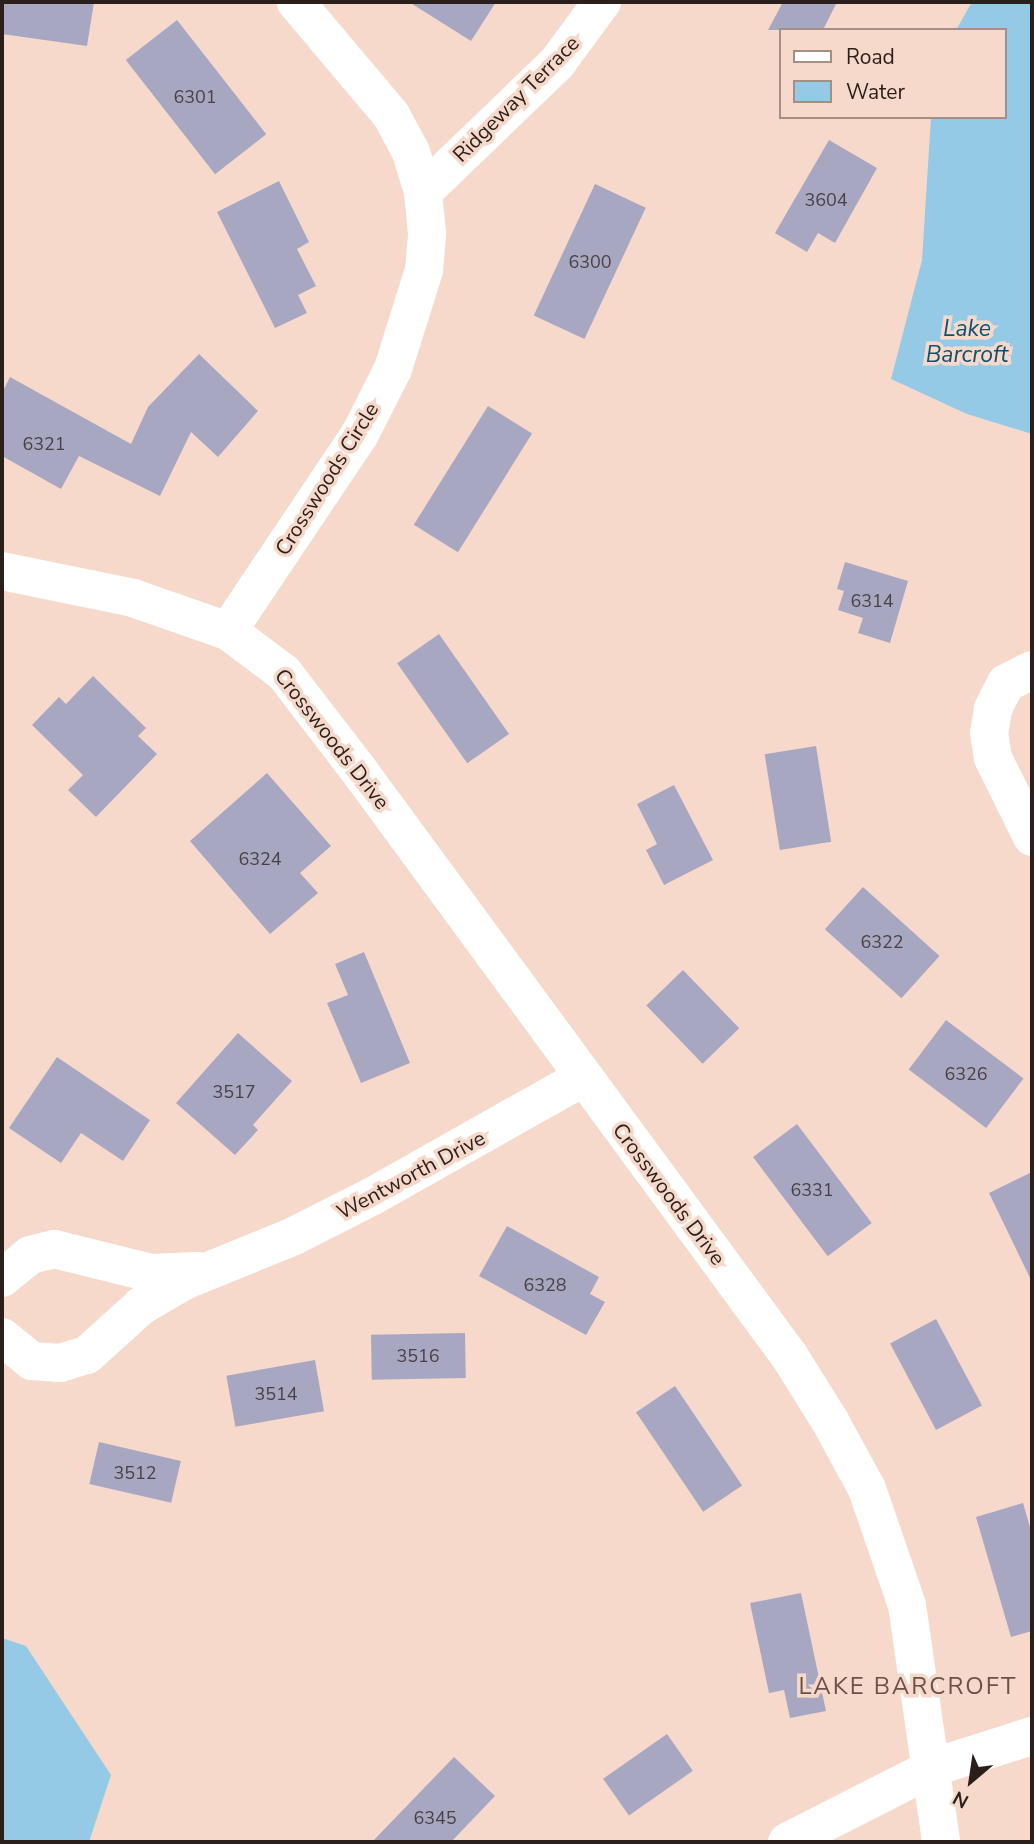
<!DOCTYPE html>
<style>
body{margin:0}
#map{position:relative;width:1034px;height:1844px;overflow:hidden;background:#f7d9cb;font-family:"Nunito Sans",sans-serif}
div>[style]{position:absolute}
.water>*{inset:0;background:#95cae6}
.building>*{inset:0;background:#a8a7c2;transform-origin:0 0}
.minor>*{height:38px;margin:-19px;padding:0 19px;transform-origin:19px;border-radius:19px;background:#fff}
span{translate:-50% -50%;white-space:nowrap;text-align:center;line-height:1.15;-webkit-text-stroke:7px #f7d9cb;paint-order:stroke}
.number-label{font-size:18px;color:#4a4144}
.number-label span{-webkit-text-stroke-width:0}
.street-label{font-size:21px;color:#2a1f1a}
.water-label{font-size:23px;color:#0d516e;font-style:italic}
.quarter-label{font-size:24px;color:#6b5146;letter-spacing:2px}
.frame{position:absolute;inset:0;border:4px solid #2a1f1a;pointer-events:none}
.legend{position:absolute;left:779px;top:28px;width:228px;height:91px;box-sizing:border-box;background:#f7d9cb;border:2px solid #a58f84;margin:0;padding:9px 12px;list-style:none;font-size:21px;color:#2a1f1a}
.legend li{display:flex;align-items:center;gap:14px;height:35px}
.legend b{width:35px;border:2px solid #a58f84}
.north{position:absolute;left:936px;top:1746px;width:70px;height:70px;-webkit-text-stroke:5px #f7d9cb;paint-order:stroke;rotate:209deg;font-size:19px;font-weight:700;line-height:28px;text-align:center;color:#2a1f1a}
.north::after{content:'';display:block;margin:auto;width:24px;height:32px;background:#2a1f1a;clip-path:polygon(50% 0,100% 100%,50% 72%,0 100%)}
</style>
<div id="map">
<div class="water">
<div style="clip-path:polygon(972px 2px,1032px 2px,1032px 434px,967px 414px,891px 379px,922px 260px,931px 117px,1004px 117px,1004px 30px,956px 30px)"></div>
<div style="clip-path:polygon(2px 1638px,26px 1646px,111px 1775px,89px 1842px,2px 1842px)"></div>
</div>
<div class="building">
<div style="clip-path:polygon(2px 2px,94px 2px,87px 46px,2px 34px)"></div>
<div style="clip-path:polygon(409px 2px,496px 2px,471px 41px)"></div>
<div style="clip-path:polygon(783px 2px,837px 2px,823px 30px,768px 30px)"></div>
<div style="left:177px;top:20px;width:145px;height:65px;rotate:52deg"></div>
<div style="clip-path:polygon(829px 140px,877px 168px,835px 243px,818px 233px,807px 252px,775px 233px)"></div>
<div style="clip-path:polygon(279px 181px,309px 242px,297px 249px,316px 286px,298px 295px,307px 313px,275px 328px,217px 212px)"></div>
<div style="left:595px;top:184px;width:56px;height:145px;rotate:25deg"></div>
<div style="clip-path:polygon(199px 354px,258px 411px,218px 457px,191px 432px,160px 496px,79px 456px,61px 489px,2px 456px,2px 393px,10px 377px,131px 444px,148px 407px)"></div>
<div style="left:488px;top:406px;width:52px;height:140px;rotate:32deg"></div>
<div style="clip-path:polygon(845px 562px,908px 581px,890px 643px,858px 633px,863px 618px,838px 610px,844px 591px,837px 589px)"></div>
<div style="left:439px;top:634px;width:122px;height:51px;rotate:55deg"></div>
<div style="clip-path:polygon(93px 676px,146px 728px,138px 736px,157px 754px,96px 817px,68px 790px,83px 775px,32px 725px,59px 697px,66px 704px)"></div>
<div style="left:816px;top:746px;width:97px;height:52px;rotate:81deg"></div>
<div style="clip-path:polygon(267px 773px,331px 846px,300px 873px,318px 893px,270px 934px,190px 841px)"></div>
<div style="clip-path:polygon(674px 785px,713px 860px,664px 885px,646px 850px,657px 844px,637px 804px)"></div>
<div style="left:863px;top:887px;width:103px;height:57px;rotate:42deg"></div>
<div style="clip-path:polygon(364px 952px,410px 1063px,361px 1083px,327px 1003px,348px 995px,335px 964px)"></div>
<div style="left:683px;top:970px;width:81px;height:51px;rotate:46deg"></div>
<div style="left:946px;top:1020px;width:97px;height:62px;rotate:37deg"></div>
<div style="clip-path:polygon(238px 1033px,292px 1081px,253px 1125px,258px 1130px,235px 1155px,176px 1103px)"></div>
<div style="clip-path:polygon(57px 1057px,150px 1120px,123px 1161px,81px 1133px,61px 1163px,9px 1128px)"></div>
<div style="left:797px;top:1124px;width:124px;height:55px;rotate:53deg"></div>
<div style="clip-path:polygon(1032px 1172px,1032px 1282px,989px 1193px)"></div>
<div style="clip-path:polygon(507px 1226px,599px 1277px,590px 1294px,605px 1302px,586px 1335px,479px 1276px)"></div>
<div style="left:936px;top:1319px;width:98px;height:52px;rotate:62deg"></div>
<div style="left:465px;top:1333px;width:45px;height:94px;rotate:89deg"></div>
<div style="left:315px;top:1360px;width:52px;height:90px;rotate:80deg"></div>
<div style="left:675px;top:1386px;width:120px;height:47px;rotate:56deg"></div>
<div style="left:99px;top:1442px;width:84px;height:43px;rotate:13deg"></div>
<div style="clip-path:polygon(1023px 1503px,1032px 1534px,1032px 1631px,1011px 1637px,976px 1517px)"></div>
<div style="clip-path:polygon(801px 1593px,826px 1711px,790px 1718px,784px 1690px,769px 1693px,750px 1603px)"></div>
<div style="left:667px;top:1734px;width:45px;height:78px;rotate:55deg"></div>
<div style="clip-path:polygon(454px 1757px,495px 1796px,451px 1842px,372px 1842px)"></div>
</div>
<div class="minor">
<div style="left:423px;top:192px;width:186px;rotate:-43.9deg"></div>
<div style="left:557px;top:63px;width:76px;rotate:-53.6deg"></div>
<div style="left:2px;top:571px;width:134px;rotate:11.6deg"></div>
<div style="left:133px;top:598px;width:101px;rotate:19.2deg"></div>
<div style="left:228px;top:631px;width:70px;rotate:36.9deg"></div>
<div style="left:284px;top:673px;width:125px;rotate:52.5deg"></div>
<div style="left:360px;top:772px;width:726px;rotate:53.68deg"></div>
<div style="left:790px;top:1357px;width:75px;rotate:58deg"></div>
<div style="left:830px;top:1421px;width:77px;rotate:61.4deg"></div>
<div style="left:867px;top:1489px;width:123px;rotate:71deg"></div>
<div style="left:907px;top:1605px;width:239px;rotate:81.8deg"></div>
<div style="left:228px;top:631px;width:237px;rotate:-56.2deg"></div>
<div style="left:360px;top:434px;width:73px;rotate:-63.1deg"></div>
<div style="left:393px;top:369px;width:104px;rotate:-72.6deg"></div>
<div style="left:424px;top:270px;width:37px;rotate:-85deg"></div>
<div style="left:427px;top:233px;width:41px;rotate:-95.6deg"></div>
<div style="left:423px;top:192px;width:42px;rotate:-106.7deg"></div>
<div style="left:411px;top:152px;width:42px;rotate:-118.4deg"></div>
<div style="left:391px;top:115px;width:148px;rotate:-130.1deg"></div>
<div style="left:1032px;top:670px;width:29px;rotate:153deg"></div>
<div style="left:1006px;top:683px;width:29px;rotate:117deg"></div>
<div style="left:993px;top:709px;width:24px;rotate:99deg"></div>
<div style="left:989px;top:733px;width:25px;rotate:81deg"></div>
<div style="left:993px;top:758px;width:88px;rotate:63.7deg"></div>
<div style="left:2px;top:1278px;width:36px;rotate:-39deg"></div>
<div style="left:30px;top:1255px;width:25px;rotate:-14deg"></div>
<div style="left:54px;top:1249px;width:100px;rotate:13.9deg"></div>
<div style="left:151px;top:1273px;width:47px;rotate:-2.4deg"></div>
<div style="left:2px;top:1337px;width:38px;rotate:39deg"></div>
<div style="left:32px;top:1361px;width:28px;rotate:4deg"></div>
<div style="left:60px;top:1363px;width:28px;rotate:-17deg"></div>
<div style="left:87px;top:1355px;width:73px;rotate:-42.2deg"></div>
<div style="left:141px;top:1306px;width:50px;rotate:-30.2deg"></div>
<div style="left:184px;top:1281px;width:119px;rotate:-22.2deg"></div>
<div style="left:294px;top:1236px;width:86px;rotate:-26.9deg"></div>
<div style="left:371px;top:1197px;width:242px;rotate:-29.4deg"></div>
<div style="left:787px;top:1842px;width:165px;rotate:-27deg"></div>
<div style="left:934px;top:1767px;width:103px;rotate:-17.6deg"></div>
</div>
<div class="number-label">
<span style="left:195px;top:97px">6301</span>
<span style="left:826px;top:200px">3604</span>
<span style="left:590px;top:262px">6300</span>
<span style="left:44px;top:444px">6321</span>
<span style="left:872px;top:601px">6314</span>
<span style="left:260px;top:859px">6324</span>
<span style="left:882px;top:942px">6322</span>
<span style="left:966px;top:1074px">6326</span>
<span style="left:234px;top:1092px">3517</span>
<span style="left:812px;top:1190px">6331</span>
<span style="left:545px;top:1285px">6328</span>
<span style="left:418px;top:1356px">3516</span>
<span style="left:276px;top:1394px">3514</span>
<span style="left:135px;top:1473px">3512</span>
<span style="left:435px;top:1818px">6345</span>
</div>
<div class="street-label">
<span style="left:516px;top:99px;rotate:-45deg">Ridgeway Terrace</span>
<span style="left:327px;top:479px;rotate:-58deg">Crosswoods Circle</span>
<span style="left:332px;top:739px;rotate:52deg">Crosswoods Drive</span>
<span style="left:411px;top:1175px;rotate:-28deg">Wentworth Drive</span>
<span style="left:669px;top:1194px;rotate:53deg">Crosswoods Drive</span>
</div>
<div class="water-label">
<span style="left:967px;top:342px">Lake<br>Barcroft</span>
</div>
<div class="quarter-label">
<span style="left:908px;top:1687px">LAKE BARCROFT</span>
</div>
<div class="frame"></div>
<ul class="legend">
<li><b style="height:9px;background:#fff"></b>Road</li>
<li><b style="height:19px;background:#95cae6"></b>Water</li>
</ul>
<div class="north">N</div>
</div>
